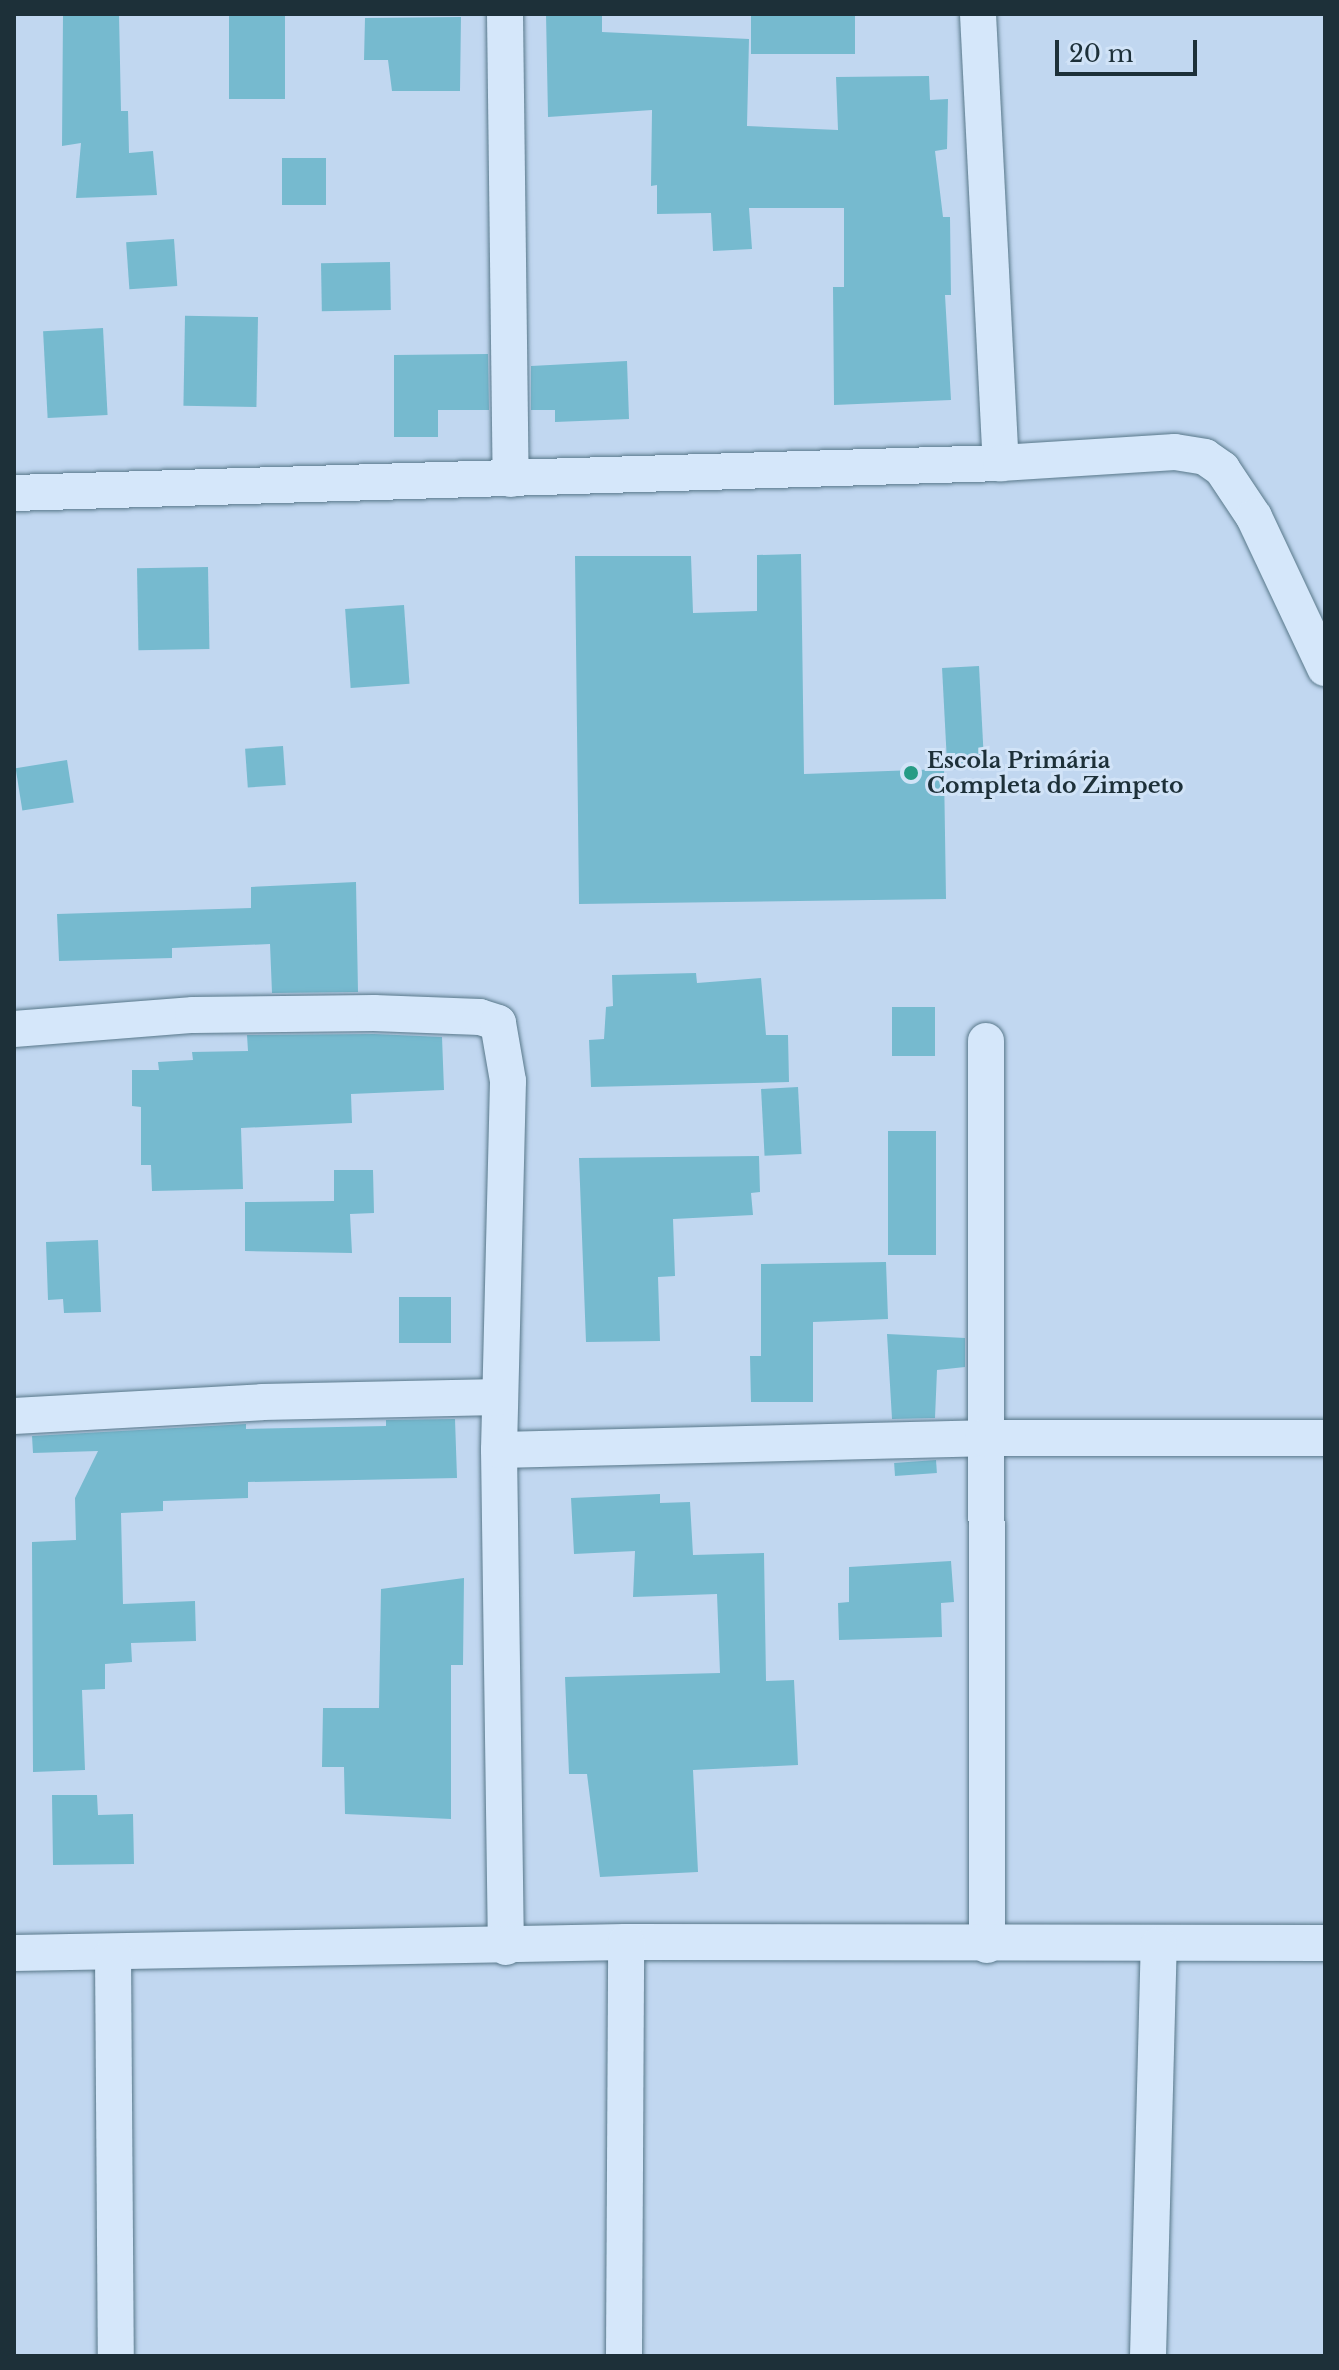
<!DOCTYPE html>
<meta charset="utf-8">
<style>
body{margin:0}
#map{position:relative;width:1339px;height:2370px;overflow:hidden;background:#c1d7f0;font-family:"Libre Baskerville",serif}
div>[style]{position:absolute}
.building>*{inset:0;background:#76bacf;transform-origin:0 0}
.roads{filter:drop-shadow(0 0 2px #58788a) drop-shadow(0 0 2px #58788a)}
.minor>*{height:36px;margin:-18px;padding:0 18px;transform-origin:18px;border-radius:18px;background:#d5e7fa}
.dots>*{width:22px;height:22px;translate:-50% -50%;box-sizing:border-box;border:4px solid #d1e3f7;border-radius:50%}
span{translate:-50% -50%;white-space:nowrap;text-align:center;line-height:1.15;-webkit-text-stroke:6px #d1e3f7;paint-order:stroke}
.poi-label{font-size:22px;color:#1d3039;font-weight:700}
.left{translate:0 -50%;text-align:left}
.frame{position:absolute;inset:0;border:16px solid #1d3039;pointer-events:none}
.scale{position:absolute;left:1055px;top:40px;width:142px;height:36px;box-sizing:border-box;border:4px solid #1d3039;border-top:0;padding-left:10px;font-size:24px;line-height:28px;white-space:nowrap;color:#1d3039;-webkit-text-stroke:6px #d1e3f7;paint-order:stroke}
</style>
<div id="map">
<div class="building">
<div style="clip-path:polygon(63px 14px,119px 14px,121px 111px,128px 111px,129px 153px,153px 151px,157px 195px,76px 198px,81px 143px,62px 146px)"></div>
<div style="left:229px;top:14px;width:56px;height:85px"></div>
<div style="clip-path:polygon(546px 14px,602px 14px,602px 32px,749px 39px,747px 126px,838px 130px,836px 77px,929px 76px,930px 100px,948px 99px,947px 149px,935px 151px,943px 217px,950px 217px,951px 295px,945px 295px,951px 400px,834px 405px,833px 287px,844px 287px,844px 208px,749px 208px,752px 249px,713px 251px,711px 213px,657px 214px,657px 185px,651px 186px,652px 110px,548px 117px)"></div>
<div style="left:751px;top:14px;width:104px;height:40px"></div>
<div style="clip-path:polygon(461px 17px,460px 91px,392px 91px,388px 60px,364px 60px,365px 18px)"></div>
<div style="left:282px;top:158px;width:44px;height:47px"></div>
<div style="left:174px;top:239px;width:47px;height:48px;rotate:86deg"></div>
<div style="left:390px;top:262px;width:48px;height:69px;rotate:89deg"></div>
<div style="left:258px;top:317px;width:90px;height:73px;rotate:91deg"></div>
<div style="left:103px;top:328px;width:87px;height:60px;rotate:87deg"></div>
<div style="clip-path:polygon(488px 354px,489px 410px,438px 410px,438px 437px,394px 437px,394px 355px)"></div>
<div style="clip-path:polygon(627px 361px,629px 419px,555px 422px,555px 410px,531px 410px,531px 366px)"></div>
<div style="clip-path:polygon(801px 554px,804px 774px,944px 769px,946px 899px,579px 904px,575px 556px,691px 556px,693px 613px,757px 611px,757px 555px)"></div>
<div style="left:208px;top:567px;width:82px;height:71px;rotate:89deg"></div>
<div style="left:404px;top:605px;width:79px;height:59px;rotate:86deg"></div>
<div style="left:979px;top:666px;width:102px;height:37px;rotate:87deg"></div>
<div style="left:283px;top:746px;width:39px;height:38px;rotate:86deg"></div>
<div style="left:67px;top:760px;width:43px;height:52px;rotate:81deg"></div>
<div style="clip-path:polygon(356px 882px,358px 992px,272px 993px,270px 944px,172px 948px,172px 958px,59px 961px,57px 914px,251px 908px,251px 887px)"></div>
<div style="clip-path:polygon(696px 973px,697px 983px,761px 978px,766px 1035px,788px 1035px,789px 1082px,591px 1087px,589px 1040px,604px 1039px,606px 1007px,613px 1006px,612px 975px)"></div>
<div style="left:935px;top:1007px;width:49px;height:43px;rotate:90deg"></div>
<div style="clip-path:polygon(374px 1034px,442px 1037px,444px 1090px,351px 1094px,352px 1123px,241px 1128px,243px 1189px,152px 1191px,151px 1165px,141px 1165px,141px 1107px,132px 1106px,132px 1070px,159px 1070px,158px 1062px,193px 1060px,192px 1052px,248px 1051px,247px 1035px)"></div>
<div style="left:798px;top:1087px;width:67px;height:37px;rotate:87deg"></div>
<div style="left:936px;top:1131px;width:124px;height:48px;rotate:90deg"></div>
<div style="clip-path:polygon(759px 1156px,760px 1192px,751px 1193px,753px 1215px,673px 1219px,675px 1276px,658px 1277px,660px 1341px,586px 1342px,579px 1158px)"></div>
<div style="clip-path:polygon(334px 1170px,373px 1170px,374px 1213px,350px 1214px,352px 1253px,245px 1251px,245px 1202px,334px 1201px)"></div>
<div style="clip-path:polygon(98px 1240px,101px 1312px,64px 1313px,63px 1299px,48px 1300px,46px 1242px)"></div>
<div style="clip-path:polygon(886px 1262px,888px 1319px,813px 1322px,813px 1402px,751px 1402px,750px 1356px,761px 1356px,761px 1264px)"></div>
<div style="left:451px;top:1297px;width:46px;height:52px;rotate:90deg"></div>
<div style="clip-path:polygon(887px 1334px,965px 1338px,965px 1367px,937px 1370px,935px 1418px,892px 1419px)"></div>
<div style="clip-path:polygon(455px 1419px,457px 1478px,248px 1482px,248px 1498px,163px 1501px,163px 1511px,121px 1513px,123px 1604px,195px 1601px,196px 1641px,131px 1643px,132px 1662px,105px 1664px,105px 1689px,82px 1690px,85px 1770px,33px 1772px,32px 1542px,76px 1540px,75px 1498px,98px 1451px,33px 1453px,32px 1436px,246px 1424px,246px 1429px,386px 1426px,386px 1420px)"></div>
<div style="left:936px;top:1460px;width:13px;height:42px;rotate:86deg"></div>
<div style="clip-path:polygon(660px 1494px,660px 1503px,690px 1502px,693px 1555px,764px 1553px,766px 1681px,794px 1680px,798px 1765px,693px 1770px,698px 1872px,600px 1877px,587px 1774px,569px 1774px,565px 1677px,720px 1673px,717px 1594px,633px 1597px,635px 1551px,574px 1554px,571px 1498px)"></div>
<div style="clip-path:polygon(951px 1561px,954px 1602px,941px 1603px,942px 1637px,839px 1640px,838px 1603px,849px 1602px,849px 1567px)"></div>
<div style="clip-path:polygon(464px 1578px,463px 1665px,451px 1665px,451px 1819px,345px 1814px,344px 1767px,322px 1767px,323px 1708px,379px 1708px,381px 1589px)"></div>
<div style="clip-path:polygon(52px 1795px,97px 1795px,98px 1815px,133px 1814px,134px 1864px,53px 1865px)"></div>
</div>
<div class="roads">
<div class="minor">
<div style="left:505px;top:14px;width:465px;rotate:89.3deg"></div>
<div style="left:978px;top:14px;width:450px;rotate:87.1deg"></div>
<div style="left:14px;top:493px;width:987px;rotate:-1.74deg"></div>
<div style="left:1001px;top:463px;width:174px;rotate:-3.6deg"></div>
<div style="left:1175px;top:452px;width:30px;rotate:9deg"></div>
<div style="left:1205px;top:457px;width:21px;rotate:35deg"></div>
<div style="left:1222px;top:469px;width:58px;rotate:56.3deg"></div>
<div style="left:1254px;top:517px;width:167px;rotate:64.8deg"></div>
<div style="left:14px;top:1029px;width:180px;rotate:-4.5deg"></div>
<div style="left:193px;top:1015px;width:181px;rotate:-0.6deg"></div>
<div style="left:374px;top:1013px;width:106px;rotate:2.2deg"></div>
<div style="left:480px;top:1017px;width:19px;rotate:18deg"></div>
<div style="left:498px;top:1023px;width:59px;rotate:80.2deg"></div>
<div style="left:508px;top:1081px;width:369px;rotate:91.4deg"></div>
<div style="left:499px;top:1450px;width:497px;rotate:89.2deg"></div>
<div style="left:986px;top:1041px;width:904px;rotate:89.94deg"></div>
<div style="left:14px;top:1416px;width:248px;rotate:-3.2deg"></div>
<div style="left:262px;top:1402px;width:238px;rotate:-1.2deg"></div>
<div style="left:499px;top:1450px;width:484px;rotate:-1.4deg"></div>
<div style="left:983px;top:1438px;width:342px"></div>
<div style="left:14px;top:1953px;width:612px;rotate:-1.03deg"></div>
<div style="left:626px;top:1942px;width:699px;rotate:0.08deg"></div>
<div style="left:113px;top:1954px;width:402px;rotate:89.6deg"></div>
<div style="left:624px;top:2356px;width:414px;rotate:-89.7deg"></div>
<div style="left:1148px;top:2356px;width:411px;rotate:-88.5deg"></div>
</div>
</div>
<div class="dots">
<div style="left:911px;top:773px;background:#269b85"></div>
</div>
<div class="poi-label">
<span class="left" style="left:927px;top:773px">Escola Primária<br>Completa do Zimpeto</span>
</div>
<div class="frame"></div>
<div class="scale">20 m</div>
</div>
